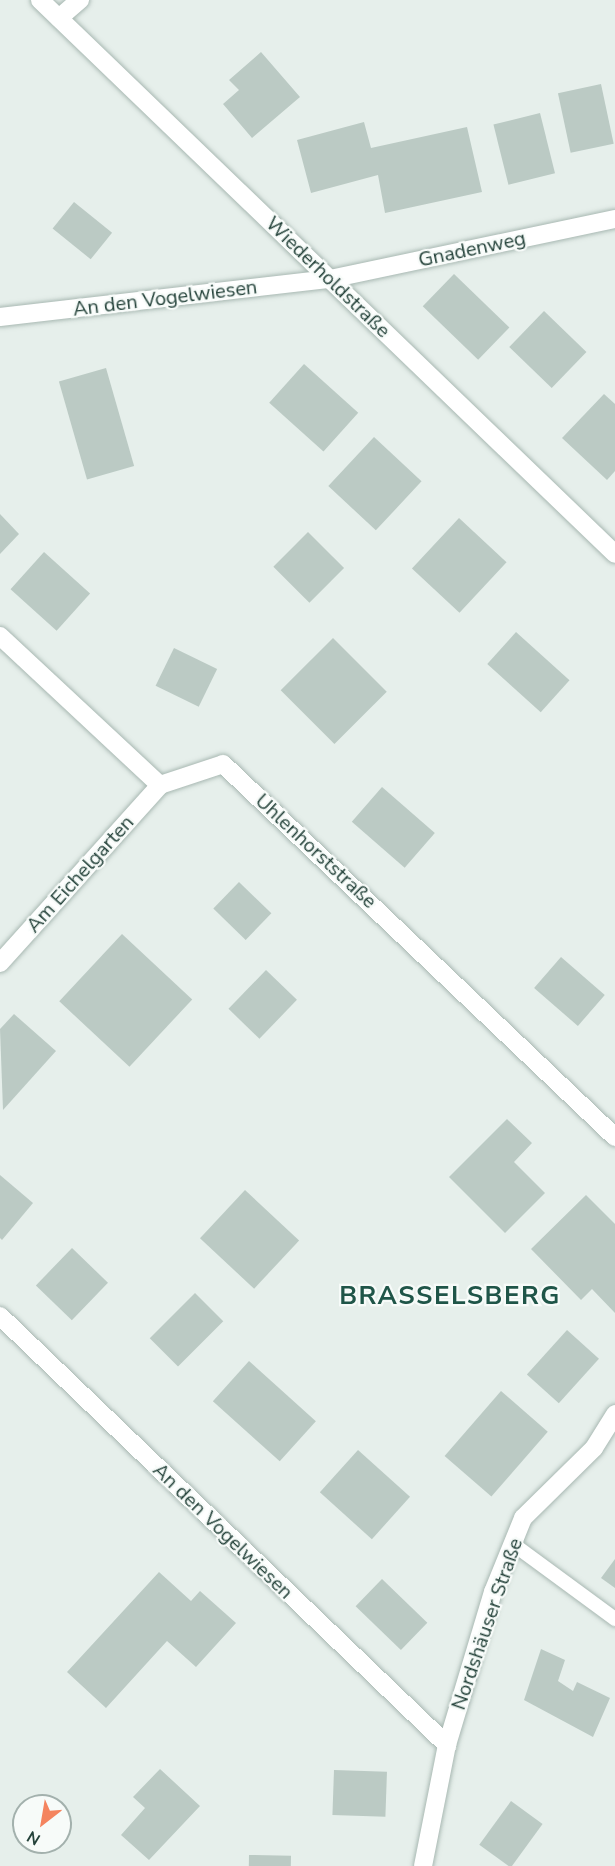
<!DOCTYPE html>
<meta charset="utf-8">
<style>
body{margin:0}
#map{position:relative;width:615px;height:1866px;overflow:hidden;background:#e6efeb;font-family:"Nunito Sans",sans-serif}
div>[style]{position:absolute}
.building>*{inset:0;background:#bbcac4;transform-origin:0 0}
.roads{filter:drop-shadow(0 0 2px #a8b8b2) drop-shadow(0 0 2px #a8b8b2)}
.lane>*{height:14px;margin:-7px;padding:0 7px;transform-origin:7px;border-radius:7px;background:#fff}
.street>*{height:18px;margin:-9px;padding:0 9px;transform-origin:9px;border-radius:9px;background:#fff}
span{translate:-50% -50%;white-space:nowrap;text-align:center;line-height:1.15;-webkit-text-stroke:4.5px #f7fbf9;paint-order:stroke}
.street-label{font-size:20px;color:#24423a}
.district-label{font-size:26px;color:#1f5548;font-weight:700;letter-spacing:1.5px}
.north{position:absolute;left:12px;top:1794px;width:60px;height:60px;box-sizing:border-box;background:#f7fbf9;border:2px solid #a3b1ad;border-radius:50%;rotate:211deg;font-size:16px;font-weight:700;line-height:24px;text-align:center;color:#24423a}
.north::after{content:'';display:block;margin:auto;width:21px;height:27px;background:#f4845f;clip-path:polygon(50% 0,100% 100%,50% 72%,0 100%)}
</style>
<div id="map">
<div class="building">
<div style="clip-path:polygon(261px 52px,300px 97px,252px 138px,223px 104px,239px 90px,229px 80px)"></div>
<div style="left:601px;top:84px;width:61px;height:44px;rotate:78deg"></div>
<div style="left:540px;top:113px;width:62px;height:48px;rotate:76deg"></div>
<div style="clip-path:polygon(364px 122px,371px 148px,467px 127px,482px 192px,385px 213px,378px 175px,311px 193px,297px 140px)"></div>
<div style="left:74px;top:202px;width:49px;height:34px;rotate:39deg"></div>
<div style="left:454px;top:274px;width:77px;height:45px;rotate:44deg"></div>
<div style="left:544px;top:311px;width:59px;height:50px;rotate:44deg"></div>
<div style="left:304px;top:364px;width:73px;height:52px;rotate:42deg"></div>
<div style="left:106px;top:368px;width:102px;height:49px;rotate:74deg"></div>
<div style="clip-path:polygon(604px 394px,615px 404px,615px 471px,607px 480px,562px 438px)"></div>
<div style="left:374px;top:437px;width:65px;height:67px;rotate:43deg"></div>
<div style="clip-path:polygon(0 514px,19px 534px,0 554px)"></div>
<div style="left:459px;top:518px;width:65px;height:69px;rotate:43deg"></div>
<div style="left:308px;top:532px;width:51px;height:49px;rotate:45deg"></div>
<div style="left:44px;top:552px;width:62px;height:50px;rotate:42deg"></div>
<div style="left:516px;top:632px;width:72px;height:43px;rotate:42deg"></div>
<div style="left:333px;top:638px;width:76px;height:74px;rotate:45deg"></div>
<div style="left:174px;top:648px;width:48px;height:42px;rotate:26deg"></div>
<div style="left:382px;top:787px;width:70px;height:46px;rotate:41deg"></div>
<div style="left:239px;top:882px;width:45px;height:37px;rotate:44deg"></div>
<div style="left:122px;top:934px;width:96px;height:92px;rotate:43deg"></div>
<div style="left:561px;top:957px;width:58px;height:41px;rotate:41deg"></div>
<div style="left:266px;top:970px;width:43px;height:54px;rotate:44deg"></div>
<div style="clip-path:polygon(14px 1014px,56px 1051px,3px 1110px,0 1029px)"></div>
<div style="clip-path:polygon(507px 1119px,532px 1143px,514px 1162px,545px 1193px,505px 1233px,449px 1177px)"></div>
<div style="clip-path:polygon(0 1175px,33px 1203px,2px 1240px,0 1238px)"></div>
<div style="left:245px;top:1190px;width:74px;height:66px;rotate:43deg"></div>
<div style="clip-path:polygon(586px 1195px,615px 1224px,615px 1313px,592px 1289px,581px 1300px,531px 1249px)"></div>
<div style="left:72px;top:1248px;width:50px;height:52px;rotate:44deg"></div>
<div style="left:195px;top:1293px;width:40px;height:64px;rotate:45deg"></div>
<div style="left:567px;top:1330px;width:43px;height:60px;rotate:42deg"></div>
<div style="left:249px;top:1361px;width:90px;height:54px;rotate:42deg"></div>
<div style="left:501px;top:1391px;width:62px;height:86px;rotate:41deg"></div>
<div style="left:358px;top:1450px;width:70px;height:57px;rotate:42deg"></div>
<div style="clip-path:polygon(615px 1559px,615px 1588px,601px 1578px)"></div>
<div style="clip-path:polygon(159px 1572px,191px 1601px,200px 1591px,236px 1623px,196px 1667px,167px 1641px,106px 1708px,67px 1672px)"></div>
<div style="left:382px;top:1579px;width:63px;height:38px;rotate:44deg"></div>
<div style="clip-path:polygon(541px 1649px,565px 1660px,558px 1681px,573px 1691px,577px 1682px,610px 1698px,593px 1737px,524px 1700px)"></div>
<div style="clip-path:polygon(160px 1769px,200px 1806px,149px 1860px,121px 1835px,145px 1808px,133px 1797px)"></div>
<div style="left:334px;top:1770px;width:53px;height:45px;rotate:2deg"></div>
<div style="left:511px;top:1801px;width:39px;height:54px;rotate:36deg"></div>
<div style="left:249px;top:1855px;width:42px;height:11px;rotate:1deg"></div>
</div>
<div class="roads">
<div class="lane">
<div style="left:513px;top:1544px;width:127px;rotate:36.3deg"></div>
</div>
<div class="street">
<div style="left:40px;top:0;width:798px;rotate:43.93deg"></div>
<div style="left:59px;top:18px;width:28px;rotate:-41deg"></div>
<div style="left:0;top:317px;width:332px;rotate:-6.6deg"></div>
<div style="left:330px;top:279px;width:291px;rotate:-11.9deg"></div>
<div style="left:0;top:636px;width:219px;rotate:43deg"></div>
<div style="left:160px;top:785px;width:66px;rotate:-18.4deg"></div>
<div style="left:223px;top:764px;width:541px;rotate:43.58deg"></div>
<div style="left:0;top:963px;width:239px;rotate:-48deg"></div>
<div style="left:0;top:1316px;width:620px;rotate:43.82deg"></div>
<div style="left:423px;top:1866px;width:123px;rotate:-78.8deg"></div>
<div style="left:447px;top:1745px;width:160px;rotate:-73.3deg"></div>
<div style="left:493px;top:1592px;width:80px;rotate:-67.9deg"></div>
<div style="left:523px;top:1518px;width:100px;rotate:-44.6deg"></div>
<div style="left:594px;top:1448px;width:40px;rotate:-58deg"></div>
</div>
</div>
<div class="street-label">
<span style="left:472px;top:249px;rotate:-12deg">Gnadenweg</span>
<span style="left:328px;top:277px;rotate:44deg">Wiederholdstraße</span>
<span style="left:165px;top:298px;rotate:-7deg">An den Vogelwiesen</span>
<span style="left:316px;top:851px;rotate:43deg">Uhlenhorststraße</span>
<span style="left:80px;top:874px;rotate:-48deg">Am Eichelgarten</span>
<span style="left:223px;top:1531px;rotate:44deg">An den Vogelwiesen</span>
<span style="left:487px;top:1624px;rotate:-71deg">Nordshäuser Straße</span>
</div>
<div class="district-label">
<span style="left:450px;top:1296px">BRASSELSBERG</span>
</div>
<div class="north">N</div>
</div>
